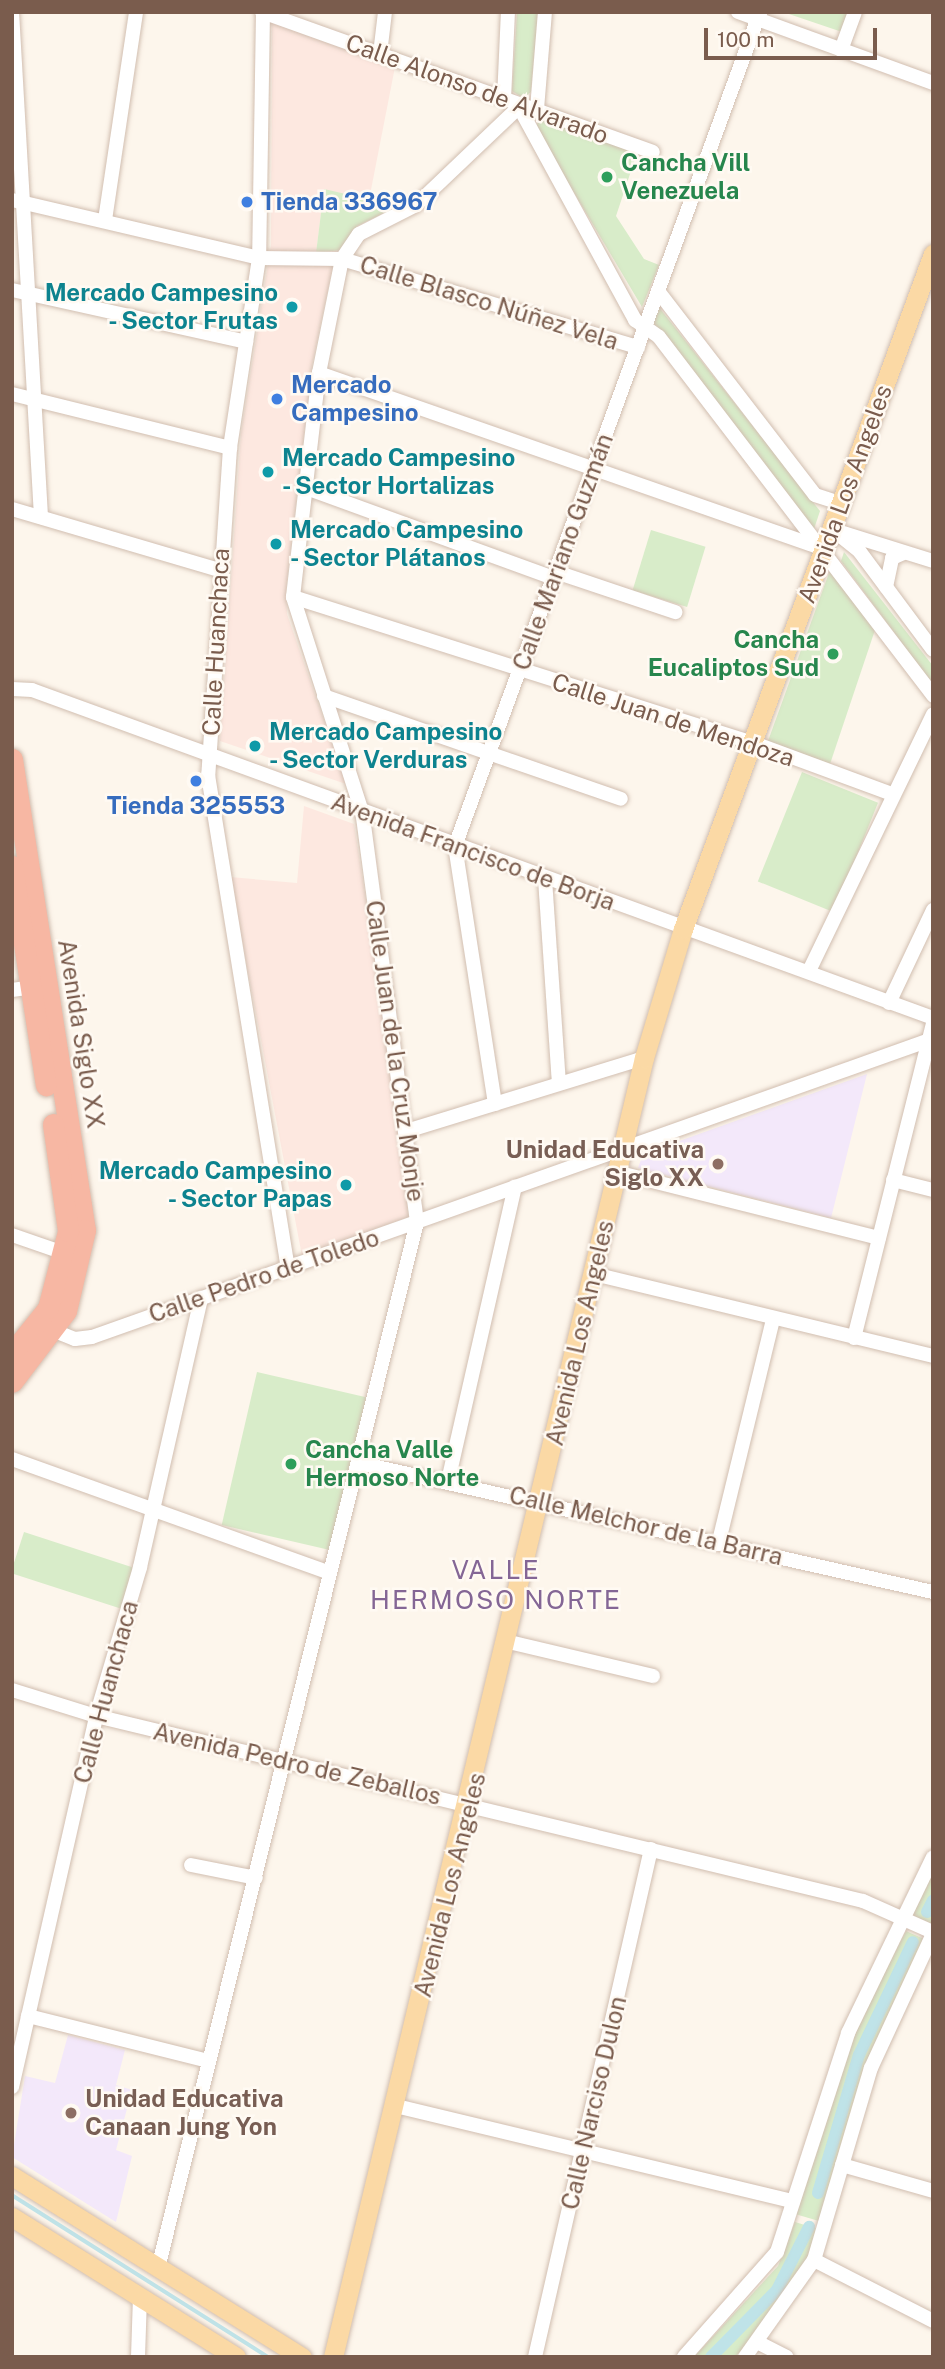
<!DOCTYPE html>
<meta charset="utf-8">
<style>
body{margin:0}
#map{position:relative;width:945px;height:2369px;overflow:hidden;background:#fdf6ec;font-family:"Public Sans",sans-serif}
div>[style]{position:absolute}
.commercial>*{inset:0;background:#fde8e0}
.education>*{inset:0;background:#f3e8fa}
.green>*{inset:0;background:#d8ecc9;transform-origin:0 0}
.stream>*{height:3.5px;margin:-1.75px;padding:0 1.75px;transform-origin:1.75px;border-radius:1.75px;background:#bfe3e8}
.canal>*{height:12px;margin:-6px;padding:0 6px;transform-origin:6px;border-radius:6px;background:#bfe3e8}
.roads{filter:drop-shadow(0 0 2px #d1beb0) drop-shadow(0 0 2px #d1beb0)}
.minor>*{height:14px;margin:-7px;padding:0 7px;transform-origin:7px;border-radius:7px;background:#fff}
.major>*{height:19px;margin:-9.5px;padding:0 9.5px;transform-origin:9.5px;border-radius:9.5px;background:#fbd9a5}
.highway>*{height:21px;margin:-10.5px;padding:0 10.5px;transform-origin:10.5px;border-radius:10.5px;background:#f7b7a3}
.dots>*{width:19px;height:19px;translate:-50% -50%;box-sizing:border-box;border:4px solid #fffaf3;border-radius:50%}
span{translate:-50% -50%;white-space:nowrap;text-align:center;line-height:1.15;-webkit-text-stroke:5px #fffaf3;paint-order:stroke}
.street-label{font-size:24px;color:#7a5c4d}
.leisure-label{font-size:24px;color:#27864d;font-weight:700}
.left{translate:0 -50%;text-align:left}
.right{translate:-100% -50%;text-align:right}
.shop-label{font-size:24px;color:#366cbe;font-weight:700}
.culture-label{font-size:24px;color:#0d838f;font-weight:700}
.education-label{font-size:24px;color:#785e54;font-weight:700}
.neighbourhood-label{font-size:26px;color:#846695;letter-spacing:2px}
.frame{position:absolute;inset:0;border:14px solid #7a5c4d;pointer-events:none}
.scale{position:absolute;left:704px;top:28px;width:173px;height:32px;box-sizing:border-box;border:4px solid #7a5c4d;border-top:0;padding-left:9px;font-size:21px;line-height:24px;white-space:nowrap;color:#7a5c4d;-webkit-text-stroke:5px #fffaf3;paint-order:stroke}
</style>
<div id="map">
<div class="commercial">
<div style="clip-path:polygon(272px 23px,395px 67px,369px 200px,324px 190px,316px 253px,336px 251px,312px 365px,286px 589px,287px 614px,346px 784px,220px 741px,241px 433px,271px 245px)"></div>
<div style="clip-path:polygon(304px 806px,354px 824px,402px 1132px,408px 1217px,302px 1256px,230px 877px,297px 883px)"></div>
</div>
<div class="education">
<div style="clip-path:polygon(867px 1074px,831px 1218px,638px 1168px,643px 1154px)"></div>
<div style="clip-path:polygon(68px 2035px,125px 2050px,116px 2085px,132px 2090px,116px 2150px,132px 2156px,116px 2222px,12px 2157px,25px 2076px,55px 2083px)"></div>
</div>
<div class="green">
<div style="clip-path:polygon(517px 12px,538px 12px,531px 92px,523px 98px,512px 91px)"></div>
<div style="clip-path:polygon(783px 12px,849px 12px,842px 32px)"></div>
<div style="clip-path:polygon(541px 118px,637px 153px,616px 216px,644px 259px,659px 265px,642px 307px,535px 127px)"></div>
<div style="clip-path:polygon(324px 189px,398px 206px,357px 226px,341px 250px,316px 253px)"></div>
<div style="clip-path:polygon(658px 306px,820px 511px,814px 529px,652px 322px)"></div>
<div style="left:651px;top:530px;width:57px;height:63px;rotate:17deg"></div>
<div style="clip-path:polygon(844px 552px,933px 666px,933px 685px,841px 561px)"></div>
<div style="clip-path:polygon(830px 570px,875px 630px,830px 764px,768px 741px)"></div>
<div style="left:802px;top:772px;width:82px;height:118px;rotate:22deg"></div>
<div style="left:257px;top:1372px;width:112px;height:157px;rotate:13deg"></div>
<div style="left:24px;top:1532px;width:117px;height:43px;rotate:18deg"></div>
<div style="clip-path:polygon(933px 1870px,933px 1923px,932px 1924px,912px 1915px)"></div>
<div style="clip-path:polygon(906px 1931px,924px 1939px,819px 2221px,795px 2214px,853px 2033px)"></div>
<div style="clip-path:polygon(795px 2222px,818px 2229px,809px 2258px,750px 2341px,735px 2357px,694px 2357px,778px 2266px)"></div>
</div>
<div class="stream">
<div style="left:12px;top:2195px;width:303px;rotate:32.3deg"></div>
</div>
<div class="canal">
<div style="left:927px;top:1912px;width:13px;rotate:-63deg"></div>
<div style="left:818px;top:2193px;width:144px;rotate:-73.5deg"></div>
<div style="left:859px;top:2055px;width:125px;rotate:-64.5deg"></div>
<div style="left:711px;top:2357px;width:94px;rotate:-45.4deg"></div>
<div style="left:777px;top:2290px;width:71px;rotate:-63.1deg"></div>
</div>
<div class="roads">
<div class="minor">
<div style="left:12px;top:12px;width:506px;rotate:86.71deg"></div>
<div style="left:262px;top:12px;width:415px;rotate:19.7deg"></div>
<div style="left:263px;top:12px;width:246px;rotate:90.9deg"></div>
<div style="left:259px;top:258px;width:192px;rotate:98.7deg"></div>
<div style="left:230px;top:448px;width:328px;rotate:93.8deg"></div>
<div style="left:208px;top:775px;width:498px;rotate:80.8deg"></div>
<div style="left:738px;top:12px;width:208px;rotate:20deg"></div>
<div style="left:841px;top:50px;width:40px;rotate:-69.8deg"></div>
<div style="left:380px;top:54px;width:42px;rotate:-83.2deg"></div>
<div style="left:504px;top:99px;width:87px;rotate:-87.4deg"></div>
<div style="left:519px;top:107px;width:243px;rotate:61.4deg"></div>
<div style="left:635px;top:320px;width:29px;rotate:35deg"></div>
<div style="left:659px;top:337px;width:452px;rotate:52.6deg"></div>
<div style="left:537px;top:109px;width:97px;rotate:-85.3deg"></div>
<div style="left:12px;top:200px;width:254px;rotate:13.2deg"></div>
<div style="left:259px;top:258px;width:83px;rotate:0.7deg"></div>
<div style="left:342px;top:259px;width:309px;rotate:16.6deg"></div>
<div style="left:105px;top:220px;width:210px;rotate:-81.5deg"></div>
<div style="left:12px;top:290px;width:240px;rotate:12.5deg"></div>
<div style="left:658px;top:291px;width:257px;rotate:52.4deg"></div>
<div style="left:815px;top:495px;width:28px;rotate:18deg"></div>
<div style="left:319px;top:373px;width:535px;rotate:19.21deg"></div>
<div style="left:12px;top:394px;width:225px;rotate:13.9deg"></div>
<div style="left:306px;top:488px;width:263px;rotate:20deg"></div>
<div style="left:12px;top:509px;width:216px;rotate:16.4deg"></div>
<div style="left:832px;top:529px;width:36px;rotate:39deg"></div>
<div style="left:860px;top:552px;width:122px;rotate:53.3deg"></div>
<div style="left:840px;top:532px;width:97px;rotate:17.3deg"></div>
<div style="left:556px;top:572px;width:126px;rotate:18.6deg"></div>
<div style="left:886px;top:587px;width:30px;rotate:-78deg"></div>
<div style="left:892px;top:558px;width:13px;rotate:-23deg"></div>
<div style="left:293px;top:597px;width:484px;rotate:17.6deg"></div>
<div style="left:754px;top:743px;width:147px;rotate:20.3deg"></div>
<div style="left:12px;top:689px;width:20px;rotate:3deg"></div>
<div style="left:32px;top:690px;width:959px;rotate:20deg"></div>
<div style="left:324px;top:696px;width:314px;rotate:19.1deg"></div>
<div style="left:545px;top:879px;width:204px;rotate:86.1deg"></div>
<div style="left:809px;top:971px;width:285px;rotate:-64.2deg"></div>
<div style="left:12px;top:990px;width:27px;rotate:-8deg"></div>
<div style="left:889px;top:1003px;width:103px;rotate:-64.7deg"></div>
<div style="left:495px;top:1104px;width:261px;rotate:-98.8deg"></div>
<div style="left:455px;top:846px;width:888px;rotate:-69.91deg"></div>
<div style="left:410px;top:1130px;width:245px;rotate:-17.1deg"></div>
<div style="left:616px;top:1172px;width:271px;rotate:14.1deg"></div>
<div style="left:893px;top:1180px;width:41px;rotate:14deg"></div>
<div style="left:12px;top:1235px;width:55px;rotate:19.1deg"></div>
<div style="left:594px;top:1274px;width:349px;rotate:13.6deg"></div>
<div style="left:45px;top:1327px;width:32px;rotate:22deg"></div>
<div style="left:75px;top:1339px;width:17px;rotate:-7deg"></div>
<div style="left:92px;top:1337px;width:886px;rotate:-19.52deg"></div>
<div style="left:854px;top:1338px;width:325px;rotate:-75.9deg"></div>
<div style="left:12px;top:1459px;width:335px;rotate:19.7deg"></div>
<div style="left:359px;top:1463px;width:588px;rotate:12.67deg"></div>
<div style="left:448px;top:1481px;width:302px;rotate:-77.2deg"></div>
<div style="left:719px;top:1541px;width:228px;rotate:-76.3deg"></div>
<div style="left:509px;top:1642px;width:148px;rotate:13.3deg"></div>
<div style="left:12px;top:1690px;width:88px;rotate:17.2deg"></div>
<div style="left:96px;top:1716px;width:789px;rotate:13.56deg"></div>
<div style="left:863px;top:1901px;width:77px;rotate:23.9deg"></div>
<div style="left:191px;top:1865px;width:66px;rotate:11.3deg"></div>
<div style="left:28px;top:2016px;width:186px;rotate:14deg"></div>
<div style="left:12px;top:2087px;width:380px;rotate:-77.2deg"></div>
<div style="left:96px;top:1716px;width:155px;rotate:-73.5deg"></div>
<div style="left:140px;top:1567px;width:276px;rotate:-77.2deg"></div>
<div style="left:396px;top:2106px;width:408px;rotate:13.5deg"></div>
<div style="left:842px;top:2165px;width:95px;rotate:15.9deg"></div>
<div style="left:814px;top:2260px;width:134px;rotate:27.1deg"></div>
<div style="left:158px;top:2268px;width:1078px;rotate:-76.09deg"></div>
<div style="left:417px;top:1222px;width:414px;rotate:-97.6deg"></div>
<div style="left:362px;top:812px;width:226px;rotate:-107.8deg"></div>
<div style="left:293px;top:597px;width:226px;rotate:-83.4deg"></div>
<div style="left:319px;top:373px;width:116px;rotate:-78.6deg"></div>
<div style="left:342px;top:259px;width:30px;rotate:-56deg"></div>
<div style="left:359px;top:234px;width:64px;rotate:-27deg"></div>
<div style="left:416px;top:205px;width:142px;rotate:-43.6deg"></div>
<div style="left:759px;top:2343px;width:31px;rotate:27deg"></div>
<div style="left:138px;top:2357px;width:59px;rotate:-88.1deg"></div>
<div style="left:535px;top:2357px;width:521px;rotate:-77.14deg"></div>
<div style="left:684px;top:2357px;width:140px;rotate:-48.5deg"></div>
<div style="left:777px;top:2252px;width:230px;rotate:-72deg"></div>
<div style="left:848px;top:2033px;width:195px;rotate:-64.2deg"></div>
<div style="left:745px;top:2357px;width:119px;rotate:-54.6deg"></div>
<div style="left:814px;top:2260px;width:200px;rotate:-73.5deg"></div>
<div style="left:871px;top:2068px;width:148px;rotate:-65.2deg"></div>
</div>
<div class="major">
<div style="left:12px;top:2176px;width:342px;rotate:32deg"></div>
<div style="left:12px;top:2217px;width:264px;rotate:32deg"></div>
<div style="left:333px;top:2357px;width:1336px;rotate:-76.54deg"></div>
<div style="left:644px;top:1058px;width:135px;rotate:-73.2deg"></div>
<div style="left:683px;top:929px;width:720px;rotate:-69.68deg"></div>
</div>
<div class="highway">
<div style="left:12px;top:759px;width:477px;rotate:81.2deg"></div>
<div style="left:85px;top:1230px;width:83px;rotate:103.2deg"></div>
<div style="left:66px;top:1311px;width:89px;rotate:127.3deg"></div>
<div style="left:12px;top:866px;width:222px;rotate:81.2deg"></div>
<div style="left:12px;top:1353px;width:58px;rotate:-51.3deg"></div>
<div style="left:48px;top:1308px;width:80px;rotate:-75.4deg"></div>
<div style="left:68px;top:1231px;width:108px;rotate:-98deg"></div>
</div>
</div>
<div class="dots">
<div style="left:607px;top:177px;background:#2e9e5b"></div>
<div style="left:247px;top:202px;background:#3f7fe0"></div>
<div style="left:292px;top:307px;background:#0f9aa8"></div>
<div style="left:277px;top:399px;background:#3f7fe0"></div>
<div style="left:268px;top:472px;background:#0f9aa8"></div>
<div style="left:276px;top:544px;background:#0f9aa8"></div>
<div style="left:833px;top:654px;background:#2e9e5b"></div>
<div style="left:255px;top:746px;background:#0f9aa8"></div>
<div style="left:196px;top:781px;background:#3f7fe0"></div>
<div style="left:718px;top:1164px;background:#8d6e63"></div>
<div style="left:346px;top:1185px;background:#0f9aa8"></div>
<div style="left:291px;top:1464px;background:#2e9e5b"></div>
<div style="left:71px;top:2113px;background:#8d6e63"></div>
</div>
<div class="street-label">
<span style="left:477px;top:89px;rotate:20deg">Calle Alonso de Alvarado</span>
<span style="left:489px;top:303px;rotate:17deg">Calle Blasco Núñez Vela</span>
<span style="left:845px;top:494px;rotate:-70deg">Avenida Los Angeles</span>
<span style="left:563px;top:552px;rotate:-70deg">Calle Mariano Guzmán</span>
<span style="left:216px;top:642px;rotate:-87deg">Calle Huanchaca</span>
<span style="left:673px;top:720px;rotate:18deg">Calle Juan de Mendoza</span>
<span style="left:473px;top:852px;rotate:20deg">Avenida Francisco de Borja</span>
<span style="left:81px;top:1034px;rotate:81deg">Avenida Siglo XX</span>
<span style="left:395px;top:1051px;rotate:82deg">Calle Juan de la Cruz Monje</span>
<span style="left:264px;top:1276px;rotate:-19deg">Calle Pedro de Toledo</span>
<span style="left:580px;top:1333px;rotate:-77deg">Avenida Los Angeles</span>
<span style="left:646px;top:1526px;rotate:13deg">Calle Melchor de la Barra</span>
<span style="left:106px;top:1692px;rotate:-75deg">Calle Huanchaca</span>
<span style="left:297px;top:1764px;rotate:13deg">Avenida Pedro de Zeballos</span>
<span style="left:450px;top:1885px;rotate:-76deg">Avenida Los Angeles</span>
<span style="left:594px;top:2103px;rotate:-77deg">Calle Narciso Dulon</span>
</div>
<div class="leisure-label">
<span class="left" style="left:621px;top:177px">Cancha Vill<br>Venezuela</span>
<span class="right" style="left:819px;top:654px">Cancha<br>Eucaliptos Sud</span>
<span class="left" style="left:305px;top:1464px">Cancha Valle<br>Hermoso Norte</span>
</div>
<div class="shop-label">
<span class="left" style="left:261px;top:202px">Tienda 336967</span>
<span class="left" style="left:291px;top:399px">Mercado<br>Campesino</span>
<span style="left:196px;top:806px">Tienda 325553</span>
</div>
<div class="culture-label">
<span class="right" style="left:278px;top:307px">Mercado Campesino<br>- Sector Frutas</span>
<span class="left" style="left:282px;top:472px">Mercado Campesino<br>- Sector Hortalizas</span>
<span class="left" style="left:290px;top:544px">Mercado Campesino<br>- Sector Plátanos</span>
<span class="left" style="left:269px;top:746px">Mercado Campesino<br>- Sector Verduras</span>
<span class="right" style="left:332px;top:1185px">Mercado Campesino<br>- Sector Papas</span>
</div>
<div class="education-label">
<span class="right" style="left:704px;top:1164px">Unidad Educativa<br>Siglo XX</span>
<span class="left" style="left:85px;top:2113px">Unidad Educativa<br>Canaan Jung Yon</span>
</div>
<div class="neighbourhood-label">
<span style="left:496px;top:1585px">VALLE<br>HERMOSO NORTE</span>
</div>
<div class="frame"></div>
<div class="scale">100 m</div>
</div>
